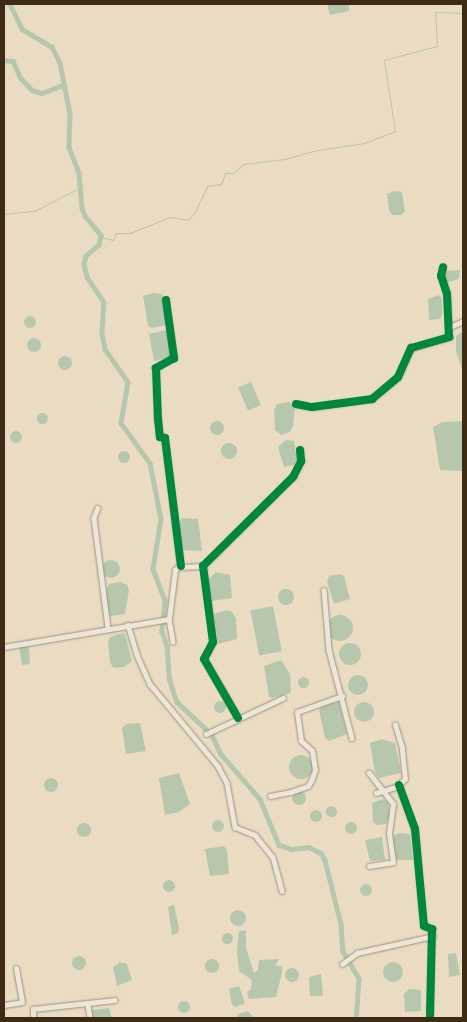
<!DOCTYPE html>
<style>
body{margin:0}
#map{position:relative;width:467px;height:1022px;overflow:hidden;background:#eadcc2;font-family:"IM FELL English",serif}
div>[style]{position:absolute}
.water>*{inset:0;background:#b6c7ae;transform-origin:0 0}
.round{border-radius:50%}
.stream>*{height:1px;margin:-0.5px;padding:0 0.5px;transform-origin:0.5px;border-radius:0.5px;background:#b6c7ae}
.canal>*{height:4.5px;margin:-2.25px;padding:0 2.25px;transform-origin:2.25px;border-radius:2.25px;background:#b6c7ae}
.roads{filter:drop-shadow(0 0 1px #9c9282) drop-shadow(0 0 1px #9c9282)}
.minor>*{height:4.5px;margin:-2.25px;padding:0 2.25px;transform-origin:2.25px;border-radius:2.25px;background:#ede5d8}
.cycleway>*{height:8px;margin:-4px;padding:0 4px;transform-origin:4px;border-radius:4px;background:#00873e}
span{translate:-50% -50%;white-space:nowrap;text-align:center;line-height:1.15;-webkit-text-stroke:4px #fceccd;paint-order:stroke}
.frame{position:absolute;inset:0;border:5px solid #3e2b16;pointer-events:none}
</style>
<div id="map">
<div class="water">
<div style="clip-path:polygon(327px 4px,349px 4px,349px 11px,330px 15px)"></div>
<div style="clip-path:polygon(394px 191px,402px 192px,405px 212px,401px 215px,392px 215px,389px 210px,387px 194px)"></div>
<div style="clip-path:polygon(460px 270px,459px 279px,446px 283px,443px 278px,445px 271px)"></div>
<div style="clip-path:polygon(153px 293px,162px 294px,167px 318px,166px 325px,152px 328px,148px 326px,143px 296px)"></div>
<div style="clip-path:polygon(439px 295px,442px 299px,442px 315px,440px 319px,429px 320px,428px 299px)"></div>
<div class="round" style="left:24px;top:316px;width:12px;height:12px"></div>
<div style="clip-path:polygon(166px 330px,171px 345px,171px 357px,154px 361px,149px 334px)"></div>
<div style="clip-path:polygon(463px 331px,463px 372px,456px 351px,456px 336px)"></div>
<div class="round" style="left:27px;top:338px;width:14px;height:14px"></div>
<div class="round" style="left:58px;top:356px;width:14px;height:14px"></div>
<div style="left:251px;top:382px;width:25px;height:14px;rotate:67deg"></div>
<div style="clip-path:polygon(289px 402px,295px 408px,293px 426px,290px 432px,281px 435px,275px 430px,274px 410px,277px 404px)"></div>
<div class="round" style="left:36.5px;top:412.5px;width:11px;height:11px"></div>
<div class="round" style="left:210px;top:421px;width:14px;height:14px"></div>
<div style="clip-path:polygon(463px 421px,463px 471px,440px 470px,433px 427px,442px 422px)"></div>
<div class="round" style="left:10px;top:431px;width:12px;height:12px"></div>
<div style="clip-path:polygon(286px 440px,294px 441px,297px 460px,294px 465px,284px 467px,278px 447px)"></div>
<div class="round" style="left:221px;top:443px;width:16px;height:16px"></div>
<div class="round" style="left:118px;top:451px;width:12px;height:12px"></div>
<div style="clip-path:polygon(182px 518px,198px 519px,202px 551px,181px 550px,177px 527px)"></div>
<div class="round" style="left:102px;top:560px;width:18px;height:18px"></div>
<div style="clip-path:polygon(216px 572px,230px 575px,232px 598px,212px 601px,208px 580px)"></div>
<div style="clip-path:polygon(340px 574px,344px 576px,350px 599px,334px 604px,327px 581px,329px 576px)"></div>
<div style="clip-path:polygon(120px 582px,127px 585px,129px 590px,125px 614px,111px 616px,107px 613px,106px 590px,109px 584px)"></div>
<div class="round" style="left:278px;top:589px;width:16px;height:16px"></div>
<div style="left:273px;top:606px;width:46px;height:23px;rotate:79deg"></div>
<div style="clip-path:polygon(226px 610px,232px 612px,236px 619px,237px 639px,218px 644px,214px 614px)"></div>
<div class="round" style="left:327px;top:615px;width:26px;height:26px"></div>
<div style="clip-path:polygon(122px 633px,125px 634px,132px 661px,124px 667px,114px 668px,110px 663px,108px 641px,110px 637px)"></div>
<div class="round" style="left:339px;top:643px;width:22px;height:22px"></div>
<div style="clip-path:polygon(19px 647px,29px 647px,30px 664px,22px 665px)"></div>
<div style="clip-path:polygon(281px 660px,290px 674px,291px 693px,272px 698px,269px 697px,264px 666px)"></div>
<div class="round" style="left:348px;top:675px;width:20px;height:20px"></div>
<div class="round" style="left:297.5px;top:676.5px;width:11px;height:11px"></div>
<div class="round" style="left:214px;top:701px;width:12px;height:12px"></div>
<div class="round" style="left:354px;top:702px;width:20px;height:20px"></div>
<div style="clip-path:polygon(339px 702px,347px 734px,329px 741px,325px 738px,319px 710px,323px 705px)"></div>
<div style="clip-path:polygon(140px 723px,146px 751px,126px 754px,122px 728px,126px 724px)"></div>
<div style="clip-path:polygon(382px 739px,395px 743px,401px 773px,379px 778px,375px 773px,370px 743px)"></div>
<div class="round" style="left:289px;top:755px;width:24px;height:24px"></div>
<div style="clip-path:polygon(179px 773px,190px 804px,179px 812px,165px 815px,159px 778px)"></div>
<div class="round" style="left:44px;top:778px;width:14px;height:14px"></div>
<div class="round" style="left:292px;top:791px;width:14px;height:14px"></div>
<div style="clip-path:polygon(383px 799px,388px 802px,390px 815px,386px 824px,377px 825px,373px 822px,372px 803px)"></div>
<div class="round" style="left:325.5px;top:805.5px;width:11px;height:11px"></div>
<div class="round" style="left:310px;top:810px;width:12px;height:12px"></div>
<div class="round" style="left:212px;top:820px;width:12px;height:12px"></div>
<div class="round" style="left:345px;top:822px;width:12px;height:12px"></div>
<div class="round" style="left:77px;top:823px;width:14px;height:14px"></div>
<div style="clip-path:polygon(399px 833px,410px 834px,413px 860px,396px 860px,391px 837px)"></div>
<div style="clip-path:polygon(382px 837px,385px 860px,370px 861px,365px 840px)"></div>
<div style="clip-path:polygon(224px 846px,227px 850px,229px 874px,210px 876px,205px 849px)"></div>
<div class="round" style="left:163px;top:880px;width:12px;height:12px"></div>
<div class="round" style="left:360px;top:884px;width:12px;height:12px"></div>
<div style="clip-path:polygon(174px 905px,179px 928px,178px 933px,172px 935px,168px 907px)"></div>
<div class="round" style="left:230px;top:910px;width:16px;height:16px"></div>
<div style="clip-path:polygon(246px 930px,246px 948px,254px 973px,258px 970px,259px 960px,279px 959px,275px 966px,282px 966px,282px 973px,276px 997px,249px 999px,247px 992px,251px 989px,252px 980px,239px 971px,237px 951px,239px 931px)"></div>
<div class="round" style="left:221.5px;top:932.5px;width:11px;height:11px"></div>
<div style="clip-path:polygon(456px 953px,460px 975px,449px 977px,448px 954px)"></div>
<div class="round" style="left:72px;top:956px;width:14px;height:14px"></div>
<div class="round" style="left:205px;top:959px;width:14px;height:14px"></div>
<div style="clip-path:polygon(120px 962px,127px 964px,132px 980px,117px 986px,113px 967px)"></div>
<div class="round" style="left:383px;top:962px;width:20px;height:20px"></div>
<div class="round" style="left:285px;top:968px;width:14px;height:14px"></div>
<div style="clip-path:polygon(321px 974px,323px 996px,310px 996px,309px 977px)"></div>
<div style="clip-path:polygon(239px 986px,245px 1003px,236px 1007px,232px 1005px,229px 989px)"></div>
<div style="clip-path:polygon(409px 989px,421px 990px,421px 1011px,405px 1012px,404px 994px)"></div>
<div class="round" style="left:178px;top:1001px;width:12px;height:12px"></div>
<div style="clip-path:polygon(109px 1008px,112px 1018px,92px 1018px,92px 1010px)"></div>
<div style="clip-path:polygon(248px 1011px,254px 1018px,237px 1018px,238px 1014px)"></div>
</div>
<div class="stream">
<div style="left:4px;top:214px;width:30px;rotate:-6deg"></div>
<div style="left:34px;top:211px;width:53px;rotate:-27.1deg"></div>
<div style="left:101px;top:237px;width:12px;rotate:14deg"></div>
<div style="left:113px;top:240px;width:8px;rotate:-67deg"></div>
<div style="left:116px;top:233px;width:14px"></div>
<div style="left:130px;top:233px;width:43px;rotate:-21.8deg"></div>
<div style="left:170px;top:217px;width:18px;rotate:9deg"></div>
<div style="left:188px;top:220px;width:11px;rotate:-49deg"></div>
<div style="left:195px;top:212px;width:29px;rotate:-65deg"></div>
<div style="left:207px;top:186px;width:14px;rotate:-8deg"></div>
<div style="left:221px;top:184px;width:12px;rotate:-70deg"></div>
<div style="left:225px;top:173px;width:9px"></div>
<div style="left:234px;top:173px;width:13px;rotate:-45deg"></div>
<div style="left:243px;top:164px;width:42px;rotate:-6.8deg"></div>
<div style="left:285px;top:159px;width:33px;rotate:-16deg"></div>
<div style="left:317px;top:150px;width:48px;rotate:-8.5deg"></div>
<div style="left:364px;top:143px;width:33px;rotate:-21deg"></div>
<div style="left:395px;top:131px;width:72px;rotate:-98.8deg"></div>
<div style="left:384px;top:60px;width:55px;rotate:-14.8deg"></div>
<div style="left:437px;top:46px;width:34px;rotate:-93deg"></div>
<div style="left:435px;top:12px;width:28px;rotate:2deg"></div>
</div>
<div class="canal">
<div style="left:10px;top:4px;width:28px;rotate:64deg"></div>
<div style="left:22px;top:29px;width:35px;rotate:31deg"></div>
<div style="left:52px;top:47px;width:18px;rotate:63deg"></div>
<div style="left:60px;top:63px;width:52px;rotate:78.9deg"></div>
<div style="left:70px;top:114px;width:33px;rotate:92deg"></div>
<div style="left:69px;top:147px;width:28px;rotate:69deg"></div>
<div style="left:79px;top:173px;width:35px;rotate:85deg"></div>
<div style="left:82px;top:208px;width:9px;rotate:69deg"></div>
<div style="left:85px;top:216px;width:25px;rotate:50deg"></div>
<div style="left:101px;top:235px;width:10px;rotate:101deg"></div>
<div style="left:99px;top:245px;width:17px;rotate:140deg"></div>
<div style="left:86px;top:256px;width:8px;rotate:104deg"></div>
<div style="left:84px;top:264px;width:13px;rotate:77deg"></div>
<div style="left:87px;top:277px;width:30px;rotate:56deg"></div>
<div style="left:104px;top:302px;width:31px;rotate:94deg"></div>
<div style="left:102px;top:333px;width:16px;rotate:79deg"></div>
<div style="left:105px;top:349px;width:40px;rotate:55.1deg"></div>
<div style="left:128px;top:382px;width:42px;rotate:99.7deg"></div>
<div style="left:121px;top:423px;width:49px;rotate:54.1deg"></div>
<div style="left:150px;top:463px;width:57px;rotate:78.9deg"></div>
<div style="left:161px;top:519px;width:51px;rotate:99.1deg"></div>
<div style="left:153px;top:569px;width:34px;rotate:69deg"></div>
<div style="left:165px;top:601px;width:31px;rotate:96deg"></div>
<div style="left:162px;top:632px;width:15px;rotate:70deg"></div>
<div style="left:167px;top:646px;width:32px;rotate:86deg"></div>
<div style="left:169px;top:678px;width:25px;rotate:72deg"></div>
<div style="left:177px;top:702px;width:48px;rotate:43.3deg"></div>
<div style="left:212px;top:735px;width:21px;rotate:65deg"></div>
<div style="left:221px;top:754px;width:60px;rotate:49.1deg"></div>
<div style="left:260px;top:799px;width:50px;rotate:67.6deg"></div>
<div style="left:279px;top:845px;width:13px;rotate:18deg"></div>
<div style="left:291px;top:849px;width:18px;rotate:-6deg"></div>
<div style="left:309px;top:847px;width:13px;rotate:27deg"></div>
<div style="left:321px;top:853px;width:8px;rotate:60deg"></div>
<div style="left:325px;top:860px;width:66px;rotate:76deg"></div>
<div style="left:341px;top:924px;width:27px;rotate:86deg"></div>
<div style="left:343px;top:951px;width:32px;rotate:60deg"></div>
<div style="left:359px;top:979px;width:39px;rotate:94deg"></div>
<div style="left:4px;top:60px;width:9px;rotate:6deg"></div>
<div style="left:13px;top:61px;width:17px;rotate:66deg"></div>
<div style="left:20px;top:77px;width:18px;rotate:47deg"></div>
<div style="left:32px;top:90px;width:10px;rotate:17deg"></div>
<div style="left:42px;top:93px;width:22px;rotate:-21deg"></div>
</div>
<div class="roads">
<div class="minor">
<div style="left:166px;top:300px;width:59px;rotate:82.1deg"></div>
<div style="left:174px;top:358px;width:21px;rotate:151deg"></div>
<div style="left:156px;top:368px;width:51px;rotate:87.8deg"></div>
<div style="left:158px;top:419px;width:18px;rotate:84deg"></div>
<div style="left:160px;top:437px;width:5px;rotate:11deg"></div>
<div style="left:165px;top:438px;width:129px;rotate:82.9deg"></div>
<div style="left:450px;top:327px;width:14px;rotate:-25deg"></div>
<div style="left:296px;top:404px;width:16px;rotate:11deg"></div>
<div style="left:312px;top:407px;width:61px;rotate:-7.6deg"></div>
<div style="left:372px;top:399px;width:34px;rotate:-40deg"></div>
<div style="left:398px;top:377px;width:32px;rotate:-66deg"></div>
<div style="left:411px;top:348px;width:40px;rotate:-16deg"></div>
<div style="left:449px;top:337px;width:43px;rotate:-92.7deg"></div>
<div style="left:447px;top:294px;width:19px;rotate:-108deg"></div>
<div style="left:441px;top:276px;width:9px;rotate:-77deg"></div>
<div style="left:98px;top:508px;width:11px;rotate:112deg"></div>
<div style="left:94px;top:518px;width:111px;rotate:82.7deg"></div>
<div style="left:324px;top:590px;width:60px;rotate:85.2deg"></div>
<div style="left:329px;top:650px;width:91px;rotate:75.4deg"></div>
<div style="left:169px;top:619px;width:49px;rotate:-83deg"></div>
<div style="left:175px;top:570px;width:4px;rotate:-45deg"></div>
<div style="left:178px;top:567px;width:25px;rotate:-2deg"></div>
<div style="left:128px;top:625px;width:31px;rotate:73deg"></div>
<div style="left:137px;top:655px;width:32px;rotate:66deg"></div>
<div style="left:150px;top:684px;width:107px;rotate:50.3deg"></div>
<div style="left:218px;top:766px;width:19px;rotate:62deg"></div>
<div style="left:227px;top:783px;width:45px;rotate:79.7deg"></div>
<div style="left:235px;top:827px;width:22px;rotate:22deg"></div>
<div style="left:255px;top:835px;width:28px;rotate:51deg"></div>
<div style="left:273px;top:857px;width:35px;rotate:75deg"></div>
<div style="left:4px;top:647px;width:167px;rotate:-9.6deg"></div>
<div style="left:169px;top:619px;width:23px;rotate:80deg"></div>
<div style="left:238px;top:718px;width:68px;rotate:-120deg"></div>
<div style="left:204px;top:659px;width:19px;rotate:-62deg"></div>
<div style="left:213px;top:642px;width:77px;rotate:-97.5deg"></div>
<div style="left:203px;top:566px;width:127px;rotate:-44.7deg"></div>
<div style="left:293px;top:477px;width:18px;rotate:-63deg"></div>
<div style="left:301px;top:461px;width:11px;rotate:-95deg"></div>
<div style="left:206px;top:734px;width:85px;rotate:-25.1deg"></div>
<div style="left:399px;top:785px;width:47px;rotate:70deg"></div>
<div style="left:415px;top:829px;width:97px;rotate:84.7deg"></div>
<div style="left:424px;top:926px;width:9px;rotate:21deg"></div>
<div style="left:432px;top:929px;width:89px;rotate:91.3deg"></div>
<div style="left:376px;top:793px;width:21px;rotate:-17deg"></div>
<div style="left:396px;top:787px;width:12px;rotate:-42deg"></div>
<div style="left:405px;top:779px;width:31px;rotate:-96deg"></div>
<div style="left:402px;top:748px;width:24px;rotate:-107deg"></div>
<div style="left:270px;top:796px;width:21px;rotate:-11deg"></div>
<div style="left:291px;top:792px;width:18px;rotate:-19deg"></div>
<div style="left:308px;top:786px;width:6px;rotate:-59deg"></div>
<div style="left:311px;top:781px;width:12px;rotate:-70deg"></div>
<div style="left:315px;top:770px;width:19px;rotate:-99deg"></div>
<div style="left:312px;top:751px;width:15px;rotate:-138deg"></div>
<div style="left:301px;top:741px;width:29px;rotate:-98deg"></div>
<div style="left:297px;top:712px;width:48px;rotate:-19.6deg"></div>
<div style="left:369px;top:866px;width:24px;rotate:-9deg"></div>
<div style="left:393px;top:862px;width:29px;rotate:-98deg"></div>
<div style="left:389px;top:833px;width:29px;rotate:-82deg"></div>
<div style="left:393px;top:804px;width:39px;rotate:-128deg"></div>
<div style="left:342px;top:964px;width:19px;rotate:-36deg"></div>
<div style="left:357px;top:953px;width:78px;rotate:-12.6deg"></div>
<div style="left:4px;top:1005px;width:18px;rotate:-9deg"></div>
<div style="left:22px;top:1002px;width:34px;rotate:-100deg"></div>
<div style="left:88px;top:1005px;width:13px;rotate:81deg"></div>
<div style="left:33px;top:1018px;width:9px;rotate:-90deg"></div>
<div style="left:33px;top:1009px;width:82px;rotate:-6.3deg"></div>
</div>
</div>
<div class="cycleway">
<div style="left:166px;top:300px;width:59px;rotate:82.1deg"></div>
<div style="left:174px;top:358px;width:21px;rotate:151deg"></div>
<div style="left:156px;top:368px;width:51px;rotate:87.8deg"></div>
<div style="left:158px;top:419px;width:18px;rotate:84deg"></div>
<div style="left:160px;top:437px;width:5px;rotate:11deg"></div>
<div style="left:165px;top:438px;width:129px;rotate:82.9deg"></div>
<div style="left:296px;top:404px;width:16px;rotate:11deg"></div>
<div style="left:312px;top:407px;width:61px;rotate:-7.6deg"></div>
<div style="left:372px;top:399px;width:34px;rotate:-40deg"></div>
<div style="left:398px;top:377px;width:32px;rotate:-66deg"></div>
<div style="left:411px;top:348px;width:40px;rotate:-16deg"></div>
<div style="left:449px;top:337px;width:43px;rotate:-92.7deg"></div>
<div style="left:447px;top:294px;width:19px;rotate:-108deg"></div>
<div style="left:441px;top:276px;width:9px;rotate:-77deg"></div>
<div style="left:238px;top:718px;width:68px;rotate:-120deg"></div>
<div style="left:204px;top:659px;width:19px;rotate:-62deg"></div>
<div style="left:213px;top:642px;width:77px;rotate:-97.5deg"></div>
<div style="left:203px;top:566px;width:127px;rotate:-44.7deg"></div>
<div style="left:293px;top:477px;width:18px;rotate:-63deg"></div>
<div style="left:301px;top:461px;width:11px;rotate:-95deg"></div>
<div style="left:399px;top:785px;width:47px;rotate:70deg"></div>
<div style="left:415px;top:829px;width:97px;rotate:84.7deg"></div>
<div style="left:424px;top:926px;width:9px;rotate:21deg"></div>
<div style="left:432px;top:929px;width:89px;rotate:91.3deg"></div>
</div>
<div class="frame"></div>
</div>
